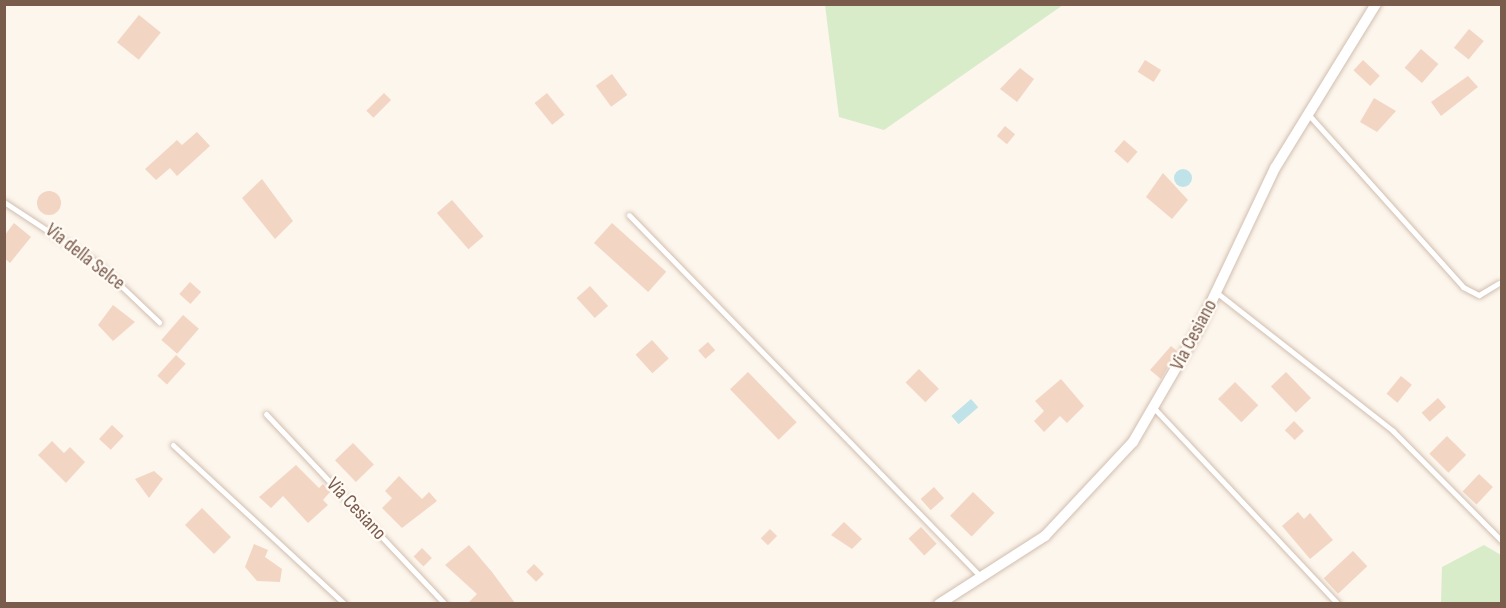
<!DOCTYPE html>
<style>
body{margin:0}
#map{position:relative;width:1506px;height:608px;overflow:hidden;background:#fdf6ec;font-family:"Sofia Sans Condensed",sans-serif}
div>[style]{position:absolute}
.green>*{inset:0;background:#d8ecc9}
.water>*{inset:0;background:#bfe3e8;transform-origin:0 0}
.round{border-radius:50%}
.building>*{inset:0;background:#f3d5c3;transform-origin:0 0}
.roads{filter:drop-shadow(0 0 2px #d1beb0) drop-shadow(0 0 2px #d1beb0)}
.lane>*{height:5px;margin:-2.5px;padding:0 2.5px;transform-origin:2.5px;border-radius:2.5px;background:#fff}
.street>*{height:10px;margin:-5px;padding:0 5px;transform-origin:5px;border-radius:5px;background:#fff}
span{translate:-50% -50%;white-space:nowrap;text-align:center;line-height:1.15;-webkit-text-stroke:5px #fffaf3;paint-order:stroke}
.street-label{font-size:20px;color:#7a5c4d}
.frame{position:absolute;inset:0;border:6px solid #7a5c4d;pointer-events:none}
</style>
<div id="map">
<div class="green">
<div style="clip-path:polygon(825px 5px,825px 4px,1063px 5px,884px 130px,839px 117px)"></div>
<div style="clip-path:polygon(1484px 545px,1501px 555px,1501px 603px,1441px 603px,1442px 567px)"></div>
</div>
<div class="water">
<div class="round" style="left:1174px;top:169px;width:18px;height:18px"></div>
<div style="left:971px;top:399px;width:11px;height:26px;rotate:49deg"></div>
</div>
<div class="building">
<div style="left:139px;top:15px;width:28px;height:35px;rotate:39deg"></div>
<div style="left:1469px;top:29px;width:19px;height:24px;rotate:39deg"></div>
<div style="left:1421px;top:49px;width:23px;height:25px;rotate:41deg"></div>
<div style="left:1145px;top:60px;width:19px;height:14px;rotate:32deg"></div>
<div style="left:1363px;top:60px;width:23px;height:14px;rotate:43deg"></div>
<div style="clip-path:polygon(1020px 68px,1034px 79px,1017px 102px,1000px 89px)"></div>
<div style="left:612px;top:74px;width:26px;height:20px;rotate:54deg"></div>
<div style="clip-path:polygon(1468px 76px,1478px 87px,1441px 116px,1431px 102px)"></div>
<div style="left:384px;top:93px;width:10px;height:25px;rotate:45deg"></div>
<div style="left:547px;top:93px;width:28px;height:16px;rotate:51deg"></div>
<div style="clip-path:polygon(1374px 98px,1396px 111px,1377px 132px,1360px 122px)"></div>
<div style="left:1005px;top:126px;width:13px;height:13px;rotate:39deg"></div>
<div style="clip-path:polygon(197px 132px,210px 146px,177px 176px,170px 168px,156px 180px,145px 169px,177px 140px,182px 145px)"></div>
<div style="left:1124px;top:140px;width:18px;height:15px;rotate:41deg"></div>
<div style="clip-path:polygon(1163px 173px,1188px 200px,1172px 219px,1146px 197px)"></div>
<div style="clip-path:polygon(262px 179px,293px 221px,275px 239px,242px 198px)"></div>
<div class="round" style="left:37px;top:191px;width:24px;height:24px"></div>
<div style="left:452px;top:200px;width:48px;height:20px;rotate:49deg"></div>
<div style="clip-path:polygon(14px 223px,31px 237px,10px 263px,4px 258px,4px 236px)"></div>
<div style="left:612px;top:223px;width:73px;height:27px;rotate:42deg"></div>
<div style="left:190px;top:282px;width:15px;height:16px;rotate:42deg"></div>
<div style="left:590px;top:286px;width:27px;height:18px;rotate:48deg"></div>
<div style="clip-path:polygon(113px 305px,135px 322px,113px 341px,98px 325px)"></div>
<div style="left:183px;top:315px;width:21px;height:33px;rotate:41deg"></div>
<div style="left:652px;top:340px;width:25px;height:22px;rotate:48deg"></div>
<div style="left:708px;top:342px;width:11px;height:13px;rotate:49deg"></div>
<div style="clip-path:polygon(1171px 346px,1177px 351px,1161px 379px,1150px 370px)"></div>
<div style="left:176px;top:355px;width:13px;height:28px;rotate:42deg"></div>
<div style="left:919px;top:369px;width:28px;height:19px;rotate:45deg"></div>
<div style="left:748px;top:372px;width:70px;height:25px;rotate:46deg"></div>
<div style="left:1286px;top:372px;width:36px;height:21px;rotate:46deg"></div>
<div style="left:1401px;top:376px;width:14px;height:23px;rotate:39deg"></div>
<div style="clip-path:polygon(1061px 379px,1084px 406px,1067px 423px,1060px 416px,1044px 432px,1034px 421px,1044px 411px,1035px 401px)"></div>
<div style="left:1235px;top:382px;width:33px;height:24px;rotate:45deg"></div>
<div style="left:1438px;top:398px;width:12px;height:22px;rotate:48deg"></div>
<div style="left:1294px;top:421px;width:14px;height:13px;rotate:45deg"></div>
<div style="left:112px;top:425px;width:16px;height:19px;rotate:43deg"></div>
<div style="left:1447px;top:436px;width:27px;height:25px;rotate:45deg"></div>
<div style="clip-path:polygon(52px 441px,64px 453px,70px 447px,85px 462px,66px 483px,38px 455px)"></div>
<div style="left:353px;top:443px;width:30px;height:25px;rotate:46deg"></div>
<div style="clip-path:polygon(296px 465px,319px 488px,323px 484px,330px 492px,323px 500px,328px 505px,308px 523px,283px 496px,271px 508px,259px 497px)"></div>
<div style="clip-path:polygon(154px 471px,163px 479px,149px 498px,135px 479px)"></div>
<div style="left:1479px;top:474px;width:19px;height:24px;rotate:43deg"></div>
<div style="clip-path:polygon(399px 476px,422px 499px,429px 492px,437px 501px,402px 528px,382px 508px,392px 498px,385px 491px)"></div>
<div style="left:934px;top:487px;width:15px;height:18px;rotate:48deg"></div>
<div style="left:973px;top:492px;width:30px;height:33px;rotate:44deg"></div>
<div style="left:202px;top:508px;width:41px;height:24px;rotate:45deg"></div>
<div style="clip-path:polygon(1298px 512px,1304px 519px,1310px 513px,1333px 540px,1310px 559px,1282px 526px)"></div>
<div style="clip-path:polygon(844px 522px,862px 539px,852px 549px,831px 535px)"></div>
<div style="left:921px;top:527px;width:23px;height:17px;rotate:47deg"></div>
<div style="left:770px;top:529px;width:10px;height:13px;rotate:45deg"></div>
<div style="clip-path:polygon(254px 544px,268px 550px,265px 557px,282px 569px,280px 582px,257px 581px,245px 567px)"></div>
<div style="clip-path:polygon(469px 545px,492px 572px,515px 603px,468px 603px,477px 594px,445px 565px)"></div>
<div style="left:422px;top:548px;width:14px;height:12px;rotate:45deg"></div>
<div style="left:1353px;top:551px;width:21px;height:40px;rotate:47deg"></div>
<div style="left:534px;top:564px;width:14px;height:11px;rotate:45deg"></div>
</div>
<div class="roads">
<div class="lane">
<div style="left:1308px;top:114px;width:232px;rotate:48.1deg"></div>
<div style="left:1463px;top:287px;width:18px;rotate:27deg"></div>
<div style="left:1479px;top:295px;width:23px;rotate:-31deg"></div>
<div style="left:4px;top:202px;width:111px;rotate:33.3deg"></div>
<div style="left:97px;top:263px;width:86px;rotate:43.6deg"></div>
<div style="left:629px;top:215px;width:505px;rotate:45.8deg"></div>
<div style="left:1216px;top:292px;width:225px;rotate:38.1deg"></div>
<div style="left:1393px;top:431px;width:155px;rotate:45.3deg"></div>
<div style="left:1154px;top:408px;width:269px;rotate:46.8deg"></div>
<div style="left:266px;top:414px;width:261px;rotate:46.7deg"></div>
<div style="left:173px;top:445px;width:234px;rotate:42.8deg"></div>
</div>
<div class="street">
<div style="left:939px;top:604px;width:126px;rotate:-32.7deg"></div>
<div style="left:1045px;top:536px;width:129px;rotate:-46.9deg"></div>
<div style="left:1133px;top:442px;width:132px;rotate:-59.9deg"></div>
<div style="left:1199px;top:328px;width:177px;rotate:-64.6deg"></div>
<div style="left:1275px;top:168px;width:193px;rotate:-58.4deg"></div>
</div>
</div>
<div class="street-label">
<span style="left:85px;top:257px;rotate:38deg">Via della Selce</span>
<span style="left:1194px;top:335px;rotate:-62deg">Via Cesiano</span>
<span style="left:356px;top:509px;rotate:47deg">Via Cesiano</span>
</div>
<div class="frame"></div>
</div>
